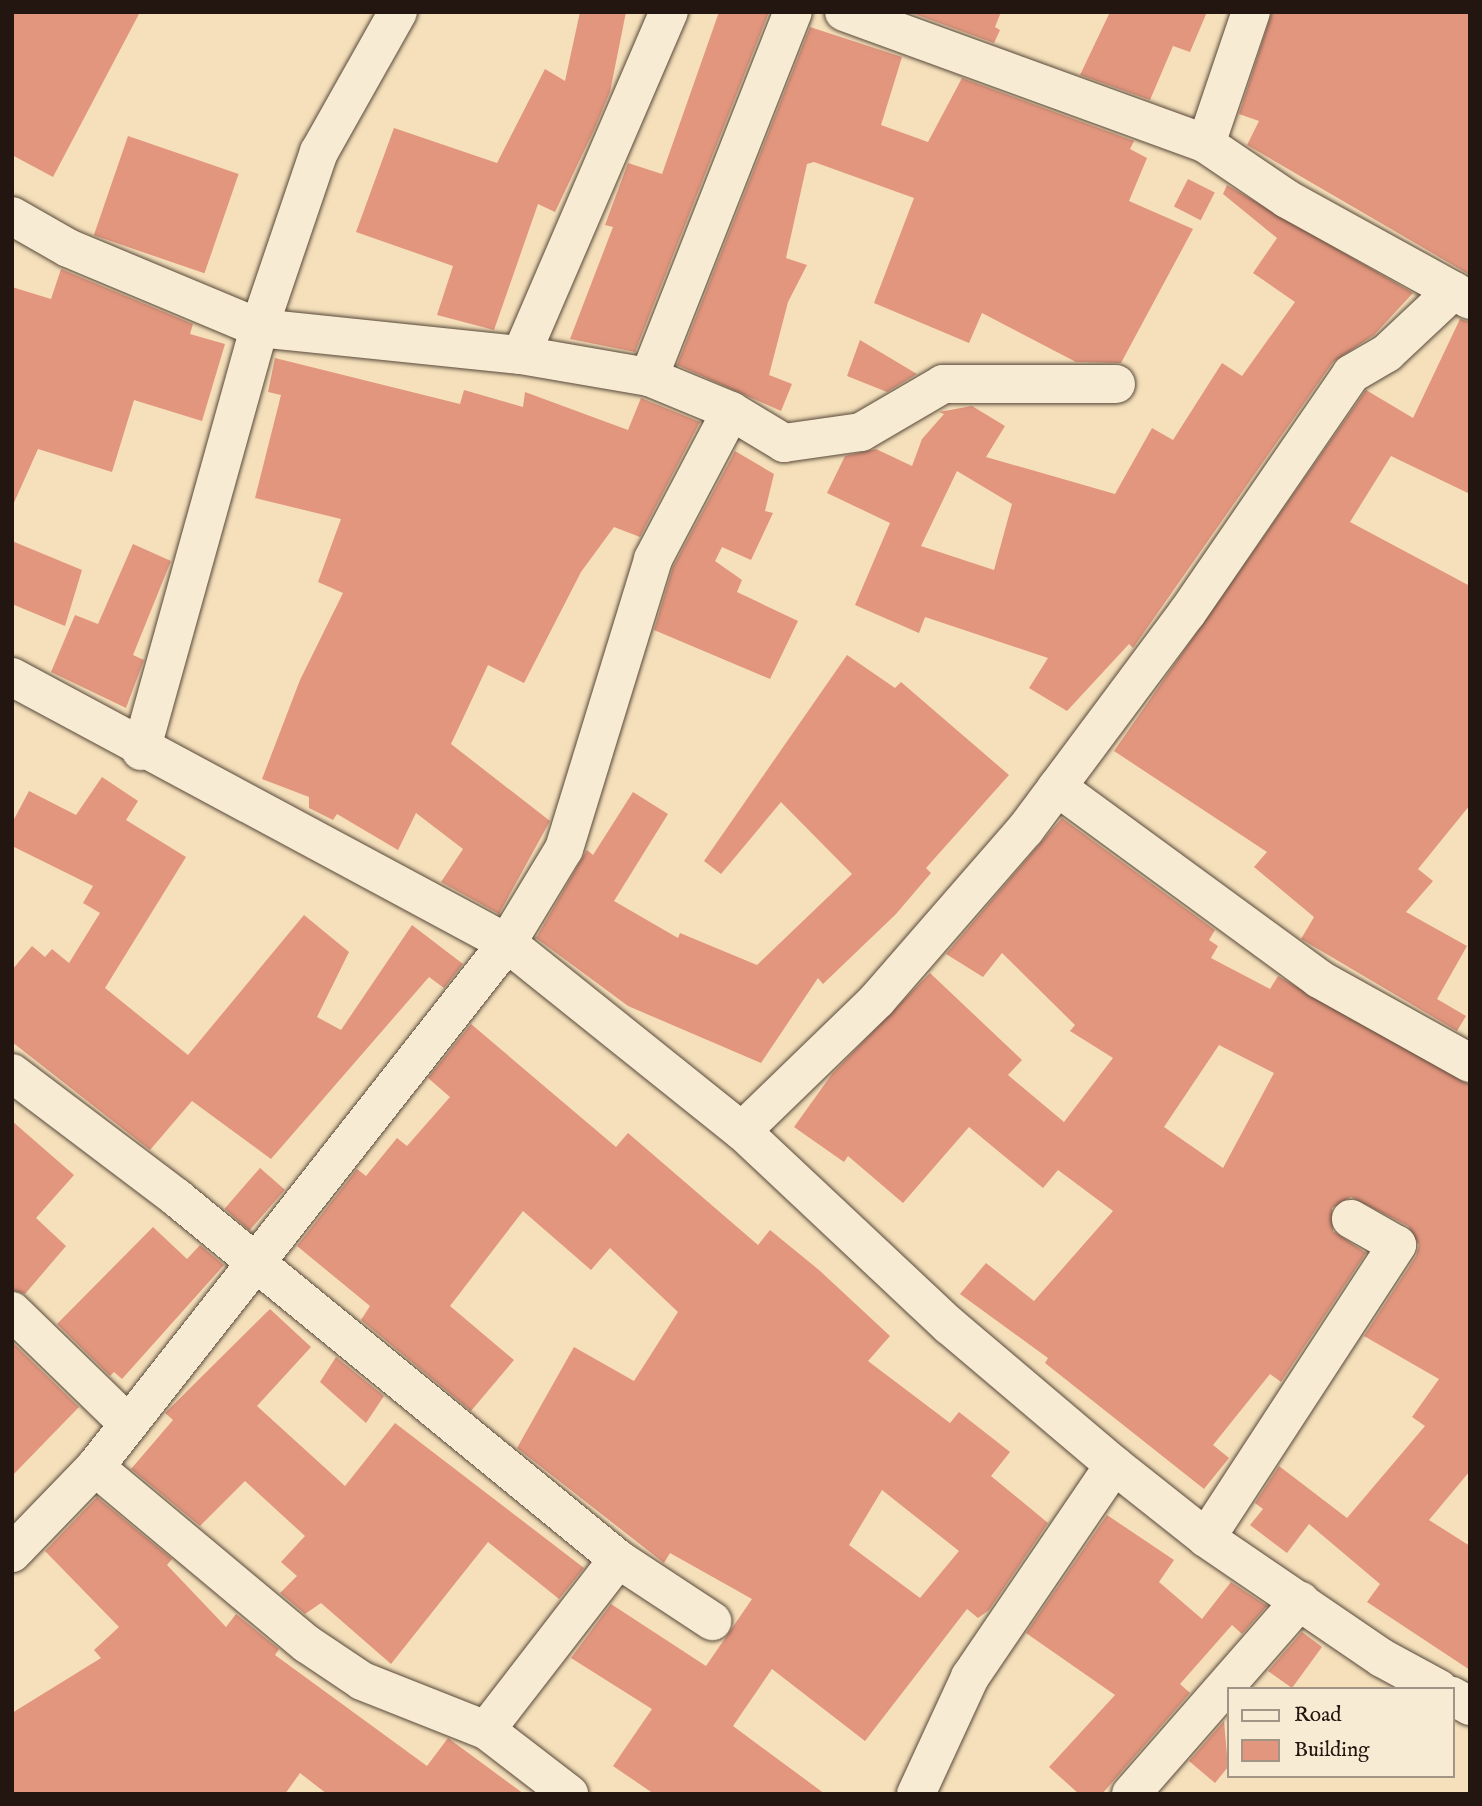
<!DOCTYPE html>
<style>
body{margin:0}
#map{position:relative;width:1482px;height:1806px;overflow:hidden;background:#f5e0bb;font-family:"IM FELL English",serif}
div>[style]{position:absolute}
.building>*{inset:0;background:#e2967e;transform-origin:0 0}
.roads{filter:drop-shadow(0 0 2px #58483a) drop-shadow(0 0 2px #58483a)}
.minor>*{height:38px;margin:-19px;padding:0 19px;transform-origin:19px;border-radius:19px;background:#f8ebd3}
.tertiary>*{height:38px;margin:-19px;padding:0 19px;transform-origin:19px;border-radius:19px;background:#f8ebd3}
span{translate:-50% -50%;white-space:nowrap;text-align:center;line-height:1.15;-webkit-text-stroke:7px #f8ebd3;paint-order:stroke}
.frame{position:absolute;inset:0;border:14px solid #23150f;pointer-events:none}
.legend{position:absolute;left:1227px;top:1687px;width:228px;height:91px;box-sizing:border-box;background:#f8ebd3;border:2px solid #a39585;margin:0;padding:9px 12px;list-style:none;font-size:21px;color:#23150f}
.legend li{display:flex;align-items:center;gap:14px;height:35px}
.legend b{width:35px;border:2px solid #a39585}
</style>
<div id="map">
<div class="building">
<div style="clip-path:polygon(12px 12px,140px 12px,53px 177px,12px 155px)"></div>
<div style="clip-path:polygon(580px 12px,626px 12px,610px 92px,594px 130px,555px 212px,538px 204px,494px 330px,437px 315px,453px 266px,356px 232px,394px 128px,497px 163px,545px 69px,565px 81px)"></div>
<div style="clip-path:polygon(719px 12px,769px 12px,635px 352px,570px 339px,613px 227px,605px 225px,628px 163px,662px 174px)"></div>
<div style="clip-path:polygon(909px 12px,1001px 12px,995px 27px,1000px 30px,994px 43px)"></div>
<div style="clip-path:polygon(1110px 12px,1207px 12px,1190px 52px,1173px 46px,1150px 100px,1080px 75px)"></div>
<div style="clip-path:polygon(1272px 12px,1470px 12px,1470px 275px,1247px 145px,1259px 121px,1239px 114px)"></div>
<div style="clip-path:polygon(810px 27px,902px 57px,881px 125px,928px 142px,962px 78px,1134px 141px,1130px 149px,1147px 158px,1129px 201px,1193px 229px,1121px 363px,1076px 362px,982px 313px,969px 343px,874px 303px,914px 198px,814px 162px,807px 164px,786px 258px,807px 265px,788px 302px,769px 375px,792px 384px,781px 411px,677px 365px)"></div>
<div style="left:128px;top:136px;width:117px;height:105px;rotate:19deg"></div>
<div style="left:1188px;top:179px;width:30px;height:31px;rotate:27deg"></div>
<div style="clip-path:polygon(evenodd,1227px 185px,1413px 293px,1374px 335px,1333px 362px,1133px 648px,1129px 644px,1067px 711px,1029px 688px,1048px 658px,925px 617px,919px 633px,855px 605px,890px 523px,827px 493px,845px 456px,876px 449px,912px 466px,922px 439px,944px 414px,939px 412px,972px 406px,1005px 426px,986px 457px,1115px 494px,1152px 428px,1173px 440px,1222px 363px,1242px 376px,1295px 302px,1253px 273px,1277px 238px,1223px 194px,1227px 185px,957px 471px,1012px 504px,994px 570px,921px 546px,957px 471px)"></div>
<div style="clip-path:polygon(61px 269px,193px 324px,190px 334px,225px 344px,202px 421px,134px 400px,112px 472px,38px 449px,12px 507px,12px 287px,51px 299px)"></div>
<div style="clip-path:polygon(1460px 319px,1470px 322px,1470px 494px,1391px 456px,1350px 522px,1470px 586px,1470px 805px,1418px 869px,1433px 881px,1406px 912px,1467px 946px,1437px 999px,1466px 1016px,1457px 1031px,1301px 939px,1314px 917px,1254px 867px,1267px 852px,1114px 751px,1366px 390px,1413px 418px)"></div>
<div style="clip-path:polygon(860px 340px,917px 374px,887px 392px,847px 376px)"></div>
<div style="clip-path:polygon(275px 358px,460px 404px,464px 390px,523px 407px,525px 392px,628px 430px,641px 398px,700px 422px,640px 537px,614px 527px,581px 572px,524px 683px,488px 665px,451px 744px,550px 821px,499px 914px,441px 882px,463px 849px,416px 813px,398px 850px,337px 814px,333px 820px,309px 808px,309px 797px,262px 779px,300px 680px,343px 593px,318px 582px,341px 519px,255px 498px,281px 395px,268px 392px)"></div>
<div style="clip-path:polygon(735px 451px,774px 474px,765px 511px,773px 513px,751px 560px,722px 547px,715px 561px,742px 580px,737px 592px,798px 621px,770px 679px,654px 630px,673px 567px)"></div>
<div style="clip-path:polygon(12px 541px,82px 570px,65px 626px,12px 604px)"></div>
<div style="clip-path:polygon(133px 544px,171px 561px,133px 655px,144px 660px,126px 708px,51px 672px,75px 615px,98px 624px)"></div>
<div style="clip-path:polygon(847px 655px,895px 688px,901px 682px,1009px 775px,926px 868px,931px 873px,896px 914px,823px 984px,818px 978px,761px 1063px,628px 1006px,536px 938px,587px 850px,593px 855px,633px 792px,668px 814px,614px 901px,678px 938px,680px 933px,757px 965px,852px 874px,781px 802px,721px 874px,704px 861px)"></div>
<div style="clip-path:polygon(102px 777px,138px 801px,126px 820px,186px 857px,105px 988px,188px 1055px,304px 915px,349px 952px,317px 1017px,341px 1030px,412px 925px,463px 964px,444px 988px,429px 977px,271px 1159px,192px 1101px,150px 1150px,12px 1042px,12px 970px,32px 946px,45px 957px,52px 949px,69px 963px,100px 913px,83px 903px,93px 886px,12px 846px,12px 823px,29px 791px,76px 815px)"></div>
<div style="clip-path:polygon(evenodd,1062px 818px,1215px 930px,1209px 940px,1218px 946px,1211px 958px,1270px 989px,1278px 976px,1470px 1085px,1470px 1471px,1429px 1520px,1470px 1546px,1470px 1670px,1367px 1602px,1380px 1584px,1309px 1524px,1287px 1553px,1250px 1525px,1263px 1509px,1255px 1503px,1279px 1466px,1347px 1518px,1425px 1426px,1412px 1417px,1439px 1379px,1364px 1336px,1416px 1256px,1419px 1245px,1408px 1226px,1351px 1197px,1332px 1208px,1333px 1231px,1366px 1253px,1281px 1382px,1270px 1374px,1213px 1445px,1229px 1458px,1204px 1489px,1045px 1363px,1048px 1358px,960px 1294px,986px 1263px,1034px 1301px,1113px 1211px,1058px 1170px,1043px 1188px,969px 1127px,903px 1203px,848px 1156px,844px 1162px,794px 1127px,832px 1074px,930px 973px,1022px 1060px,1008px 1075px,1064px 1122px,1113px 1058px,1070px 1031px,1075px 1025px,1002px 953px,983px 977px,946px 954px,1062px 818px,1219px 1045px,1274px 1073px,1223px 1168px,1164px 1127px,1219px 1045px)"></div>
<div style="clip-path:polygon(evenodd,471px 1024px,616px 1147px,628px 1133px,758px 1245px,770px 1230px,819px 1270px,890px 1336px,868px 1361px,950px 1423px,959px 1412px,1010px 1452px,991px 1476px,1048px 1523px,989px 1610px,978px 1618px,967px 1609px,865px 1741px,772px 1669px,733px 1726px,825px 1794px,654px 1794px,613px 1766px,652px 1709px,571px 1658px,611px 1604px,706px 1666px,752px 1599px,670px 1553px,664px 1563px,517px 1448px,574px 1347px,634px 1381px,678px 1312px,610px 1248px,591px 1270px,523px 1211px,450px 1306px,514px 1360px,471px 1411px,361px 1320px,370px 1306px,297px 1246px,357px 1169px,366px 1176px,397px 1138px,407px 1146px,450px 1097px,428px 1078px,471px 1024px,882px 1490px,959px 1551px,920px 1598px,849px 1545px,882px 1490px)"></div>
<div style="clip-path:polygon(12px 1121px,74px 1175px,36px 1218px,66px 1246px,25px 1294px,12px 1290px)"></div>
<div style="left:260px;top:1168px;width:33px;height:54px;rotate:41deg"></div>
<div style="clip-path:polygon(153px 1227px,187px 1259px,200px 1245px,224px 1265px,122px 1379px,114px 1372px,110px 1376px,57px 1324px)"></div>
<div style="clip-path:polygon(270px 1309px,311px 1347px,257px 1406px,345px 1486px,395px 1423px,584px 1568px,559px 1599px,488px 1542px,391px 1664px,321px 1603px,305px 1614px,280px 1593px,297px 1576px,281px 1562px,305px 1536px,245px 1481px,200px 1526px,131px 1469px,173px 1420px,165px 1413px)"></div>
<div style="clip-path:polygon(12px 1342px,79px 1407px,12px 1476px)"></div>
<div style="clip-path:polygon(336px 1357px,384px 1396px,366px 1423px,320px 1382px)"></div>
<div style="clip-path:polygon(97px 1497px,172px 1559px,167px 1565px,226px 1627px,236px 1614px,279px 1649px,275px 1655px,427px 1766px,448px 1738px,524px 1794px,327px 1794px,300px 1773px,285px 1794px,12px 1794px,12px 1713px,101px 1658px,94px 1650px,119px 1627px,45px 1551px)"></div>
<div style="clip-path:polygon(1107px 1515px,1174px 1560px,1159px 1582px,1202px 1619px,1231px 1582px,1267px 1606px,1242px 1634px,1232px 1625px,1180px 1684px,1190px 1693px,1102px 1794px,1079px 1794px,1049px 1767px,1115px 1695px,1026px 1633px)"></div>
<div style="clip-path:polygon(1302px 1632px,1322px 1647px,1292px 1688px,1268px 1671px)"></div>
<div style="clip-path:polygon(1224px 1721px,1228px 1767px,1215px 1783px,1189px 1761px)"></div>
</div>
<div class="roads">
<div class="minor">
<div style="left:844px;top:12px;width:385px;rotate:20deg"></div>
<div style="left:1206px;top:144px;width:98px;rotate:34.2deg"></div>
<div style="left:1287px;top:199px;width:209px;rotate:28.9deg"></div>
<div style="left:1206px;top:144px;width:139px;rotate:-71.2deg"></div>
<div style="left:12px;top:216px;width:64px;rotate:29.7deg"></div>
<div style="left:68px;top:248px;width:207px;rotate:22.7deg"></div>
<div style="left:259px;top:328px;width:263px;rotate:5.9deg"></div>
<div style="left:521px;top:355px;width:130px;rotate:9.8deg"></div>
<div style="left:649px;top:377px;width:89px;rotate:22.5deg"></div>
<div style="left:731px;top:411px;width:62px;rotate:31.1deg"></div>
<div style="left:784px;top:443px;width:78px;rotate:-8.1deg"></div>
<div style="left:861px;top:432px;width:95px;rotate:-30.3deg"></div>
<div style="left:943px;top:384px;width:173px"></div>
<div style="left:521px;top:355px;width:374px;rotate:-66.7deg"></div>
<div style="left:649px;top:377px;width:392px;rotate:-68.5deg"></div>
<div style="left:141px;top:751px;width:439px;rotate:-74.4deg"></div>
<div style="left:259px;top:328px;width:186px;rotate:-71.2deg"></div>
<div style="left:319px;top:152px;width:161px;rotate:-60.6deg"></div>
<div style="left:1057px;top:787px;width:325px;rotate:36.2deg"></div>
<div style="left:1319px;top:979px;width:173px;rotate:29.1deg"></div>
<div style="left:12px;top:1073px;width:207px;rotate:37.1deg"></div>
<div style="left:177px;top:1198px;width:570px;rotate:39.3deg"></div>
<div style="left:618px;top:1559px;width:113px;rotate:33.4deg"></div>
<div style="left:742px;top:1131px;width:188px;rotate:-44.1deg"></div>
<div style="left:877px;top:1000px;width:225px;rotate:-49deg"></div>
<div style="left:1025px;top:830px;width:271px;rotate:-53.3deg"></div>
<div style="left:1187px;top:613px;width:290px;rotate:-55.5deg"></div>
<div style="left:1351px;top:374px;width:42px;rotate:-30.3deg"></div>
<div style="left:1387px;top:353px;width:91px;rotate:-43.2deg"></div>
<div style="left:12px;top:1311px;width:162px;rotate:44.2deg"></div>
<div style="left:95px;top:1467px;width:276px;rotate:39.9deg"></div>
<div style="left:307px;top:1644px;width:66px;rotate:33.9deg"></div>
<div style="left:362px;top:1681px;width:133px;rotate:21.6deg"></div>
<div style="left:486px;top:1730px;width:105px;rotate:37.6deg"></div>
<div style="left:1206px;top:1538px;width:350px;rotate:-56.9deg"></div>
<div style="left:1397px;top:1245px;width:53px;rotate:-150.5deg"></div>
<div style="left:12px;top:1553px;width:120px;rotate:-46deg"></div>
<div style="left:95px;top:1467px;width:667px;rotate:-51.82deg"></div>
<div style="left:507px;top:943px;width:110px;rotate:-58.8deg"></div>
<div style="left:564px;top:849px;width:303px;rotate:-72.9deg"></div>
<div style="left:653px;top:559px;width:167px;rotate:-62.2deg"></div>
<div style="left:486px;top:1730px;width:216px;rotate:-52.3deg"></div>
<div style="left:916px;top:1794px;width:129px;rotate:-65.2deg"></div>
<div style="left:970px;top:1677px;width:256px;rotate:-55.8deg"></div>
<div style="left:1131px;top:1794px;width:257px;rotate:-48.8deg"></div>
</div>
<div class="tertiary">
<div style="left:12px;top:677px;width:562px;rotate:28.25deg"></div>
<div style="left:507px;top:943px;width:301px;rotate:38.7deg"></div>
<div style="left:742px;top:1131px;width:285px;rotate:43.2deg"></div>
<div style="left:950px;top:1326px;width:215px;rotate:40.3deg"></div>
<div style="left:1114px;top:1465px;width:117px;rotate:38.4deg"></div>
<div style="left:1206px;top:1538px;width:213px;rotate:34.3deg"></div>
<div style="left:1382px;top:1658px;width:65px;rotate:28.5deg"></div>
<div style="left:1452px;top:1696px;width:21px;rotate:29deg"></div>
</div>
</div>
<div class="frame"></div>
<ul class="legend">
<li><b style="height:9px;background:#f8ebd3"></b>Road</li>
<li><b style="height:19px;background:#e2967e"></b>Building</li>
</ul>
</div>
